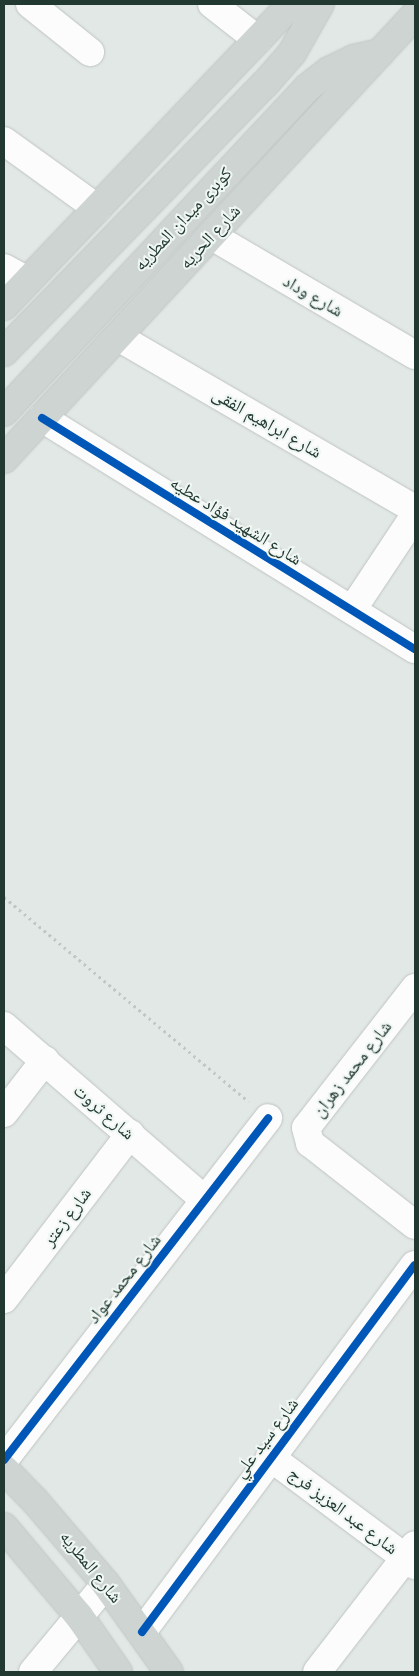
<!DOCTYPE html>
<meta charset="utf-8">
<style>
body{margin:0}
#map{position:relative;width:419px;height:1676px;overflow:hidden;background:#e2e8e5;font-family:Cabin,"Noto Naskh Arabic",sans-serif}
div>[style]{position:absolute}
.path>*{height:3px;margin-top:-1.5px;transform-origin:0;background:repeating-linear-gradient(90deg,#c0c8c4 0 2.5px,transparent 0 6.5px)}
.roads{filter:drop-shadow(0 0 1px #bfc4c2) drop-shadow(0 0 1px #bfc4c2)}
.minor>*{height:28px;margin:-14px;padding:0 14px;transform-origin:14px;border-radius:14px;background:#fbfcfb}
.major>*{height:28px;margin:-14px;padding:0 14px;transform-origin:14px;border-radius:14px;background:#cdd4d2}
.cycleway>*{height:8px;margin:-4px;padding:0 4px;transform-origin:4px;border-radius:4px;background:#0057b8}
span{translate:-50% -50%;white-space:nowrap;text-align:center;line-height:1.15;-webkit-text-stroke:4px #f0f7f3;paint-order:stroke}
.street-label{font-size:18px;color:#223932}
.frame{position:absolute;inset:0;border:5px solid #223932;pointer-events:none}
</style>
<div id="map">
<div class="path">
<div style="left:4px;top:897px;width:319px;rotate:39.9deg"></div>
</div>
<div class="roads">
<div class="minor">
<div style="left:30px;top:4px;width:77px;rotate:38.7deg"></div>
<div style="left:212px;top:4px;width:58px;rotate:38deg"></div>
<div style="left:4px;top:141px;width:115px;rotate:35.8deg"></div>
<div style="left:212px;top:236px;width:235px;rotate:30.4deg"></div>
<div style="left:4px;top:268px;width:26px;rotate:29deg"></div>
<div style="left:118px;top:337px;width:343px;rotate:30.1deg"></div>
<div style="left:42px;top:418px;width:439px;rotate:31.8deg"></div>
<div style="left:352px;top:610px;width:114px;rotate:-56.4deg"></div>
<div style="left:415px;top:988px;width:177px;rotate:127.9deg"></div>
<div style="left:306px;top:1128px;width:16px;rotate:75deg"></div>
<div style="left:310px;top:1143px;width:133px;rotate:38deg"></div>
<div style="left:4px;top:1026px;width:264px;rotate:40.9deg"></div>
<div style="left:4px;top:1113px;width:67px;rotate:-52.3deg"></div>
<div style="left:4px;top:1299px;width:208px;rotate:-52.6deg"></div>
<div style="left:270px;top:1457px;width:181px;rotate:36.7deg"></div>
<div style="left:4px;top:1460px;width:432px;rotate:-52.3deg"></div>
<div style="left:142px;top:1632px;width:457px;rotate:-53.4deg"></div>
<div style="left:33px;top:1672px;width:114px;rotate:-50.3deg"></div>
<div style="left:317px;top:1672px;width:160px;rotate:-52.3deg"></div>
</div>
<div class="major">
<div style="left:4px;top:306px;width:417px;rotate:-46.4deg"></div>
<div style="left:4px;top:352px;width:374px;rotate:-45.8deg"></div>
<div style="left:265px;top:84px;width:41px;rotate:-48.9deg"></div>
<div style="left:292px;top:53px;width:56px;rotate:-60.3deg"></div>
<div style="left:4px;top:412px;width:444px;rotate:-46.9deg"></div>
<div style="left:307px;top:88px;width:28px;rotate:-38deg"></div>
<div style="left:329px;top:71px;width:28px;rotate:-26deg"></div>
<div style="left:354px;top:59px;width:27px;rotate:-13deg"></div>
<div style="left:4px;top:459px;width:605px;rotate:-47.21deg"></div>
<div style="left:4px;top:1469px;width:46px;rotate:45.9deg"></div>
<div style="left:36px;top:1502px;width:108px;rotate:49.5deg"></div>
<div style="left:106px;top:1584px;width:108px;rotate:54.4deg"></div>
<div style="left:4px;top:1527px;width:116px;rotate:49.9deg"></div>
<div style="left:79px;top:1616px;width:68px;rotate:55.1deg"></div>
</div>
</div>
<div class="cycleway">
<div style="left:42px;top:418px;width:439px;rotate:31.8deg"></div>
<div style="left:4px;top:1460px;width:432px;rotate:-52.3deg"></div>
<div style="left:142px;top:1632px;width:457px;rotate:-53.4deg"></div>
</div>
<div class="street-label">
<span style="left:183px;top:219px;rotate:-47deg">كوبرى ميدان المطريه</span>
<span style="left:210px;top:237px;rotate:-47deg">شارع الحريه</span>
<span style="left:313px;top:296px;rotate:30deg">شارع وداد</span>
<span style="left:267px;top:423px;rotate:30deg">شارع ابراهيم الفقى</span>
<span style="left:236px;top:521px;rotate:32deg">شارع الشهيد فؤاد عطيه</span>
<span style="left:352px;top:1069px;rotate:-52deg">شارع محمد زهران</span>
<span style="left:104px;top:1112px;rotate:41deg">شارع ثروت</span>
<span style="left:67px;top:1217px;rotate:-53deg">شارع زعتر</span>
<span style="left:124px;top:1279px;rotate:-52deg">شارع محمد عواد</span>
<span style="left:266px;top:1438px;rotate:-53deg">شارع سيد علي</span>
<span style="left:343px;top:1511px;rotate:37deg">شارع عبد العزيز فرج</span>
<span style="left:91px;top:1567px;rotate:51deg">شارع المطريه</span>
</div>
<div class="frame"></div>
</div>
